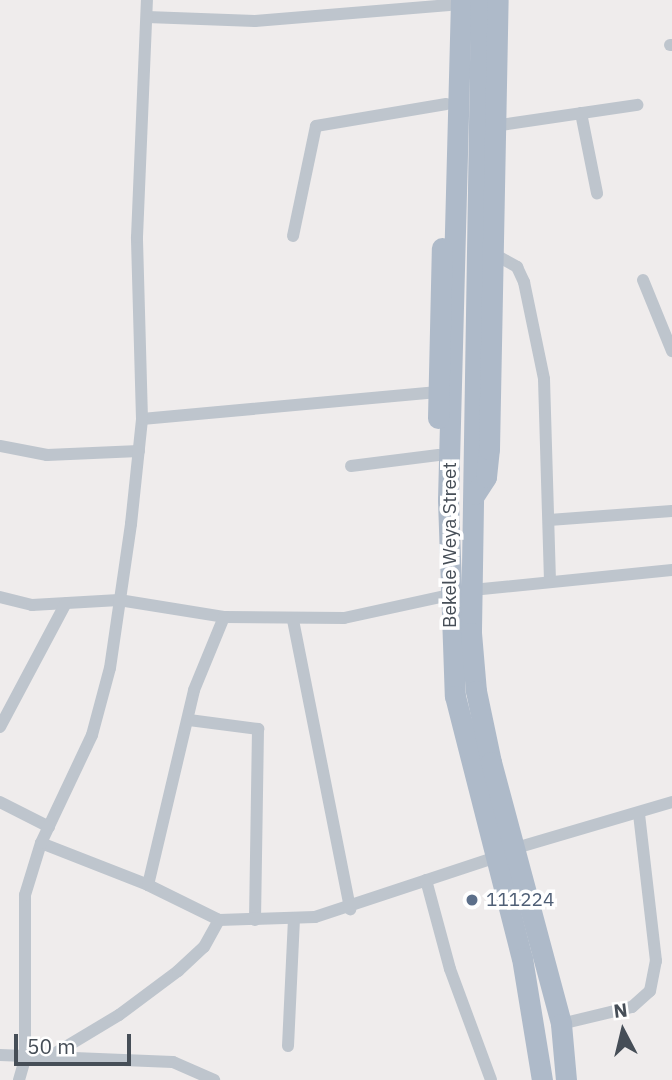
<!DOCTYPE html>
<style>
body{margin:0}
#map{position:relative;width:672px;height:1080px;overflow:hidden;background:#efecec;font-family:"IBM Plex Sans",sans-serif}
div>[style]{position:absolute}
.street>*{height:12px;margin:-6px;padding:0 6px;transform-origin:6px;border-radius:6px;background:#bec5cd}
.primary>*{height:21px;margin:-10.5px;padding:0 10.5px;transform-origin:10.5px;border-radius:10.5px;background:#aebac9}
.dots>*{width:19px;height:19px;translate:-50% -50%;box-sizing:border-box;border:4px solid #fff;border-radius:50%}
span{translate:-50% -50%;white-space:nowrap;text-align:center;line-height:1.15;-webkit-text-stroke:7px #fff;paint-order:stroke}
.street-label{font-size:19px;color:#464e57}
.service-label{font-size:19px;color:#4e5e75}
.left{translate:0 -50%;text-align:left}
.north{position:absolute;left:588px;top:996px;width:70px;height:70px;-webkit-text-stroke:5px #fff;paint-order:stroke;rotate:353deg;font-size:19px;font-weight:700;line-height:28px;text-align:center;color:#464e57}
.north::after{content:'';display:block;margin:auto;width:24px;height:32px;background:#464e57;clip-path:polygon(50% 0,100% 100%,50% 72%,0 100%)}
.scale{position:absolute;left:14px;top:1034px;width:117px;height:32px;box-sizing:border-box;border:4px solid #464e57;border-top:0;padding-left:9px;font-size:21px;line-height:24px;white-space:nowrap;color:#464e57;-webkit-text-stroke:5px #fff;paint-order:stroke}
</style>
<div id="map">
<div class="street">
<div style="left:147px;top:17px;width:108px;rotate:2.1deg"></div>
<div style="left:255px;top:21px;width:195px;rotate:-4.7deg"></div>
<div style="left:670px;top:45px;width:2px"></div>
<div style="left:581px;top:113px;width:82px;rotate:78.7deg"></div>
<div style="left:494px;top:126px;width:145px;rotate:-8.4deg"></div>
<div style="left:293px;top:236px;width:112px;rotate:-78.2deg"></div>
<div style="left:316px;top:126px;width:132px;rotate:-9.6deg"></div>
<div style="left:492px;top:253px;width:29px;rotate:29deg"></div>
<div style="left:517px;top:267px;width:17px;rotate:65deg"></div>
<div style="left:524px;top:282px;width:99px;rotate:78.3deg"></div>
<div style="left:544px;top:379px;width:200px;rotate:88.3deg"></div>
<div style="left:643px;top:280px;width:77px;rotate:67.8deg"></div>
<div style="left:142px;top:419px;width:297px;rotate:-5.2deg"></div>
<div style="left:0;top:446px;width:48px;rotate:10.8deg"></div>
<div style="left:47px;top:455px;width:92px;rotate:-2.5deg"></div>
<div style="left:351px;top:466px;width:88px;rotate:-7.2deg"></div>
<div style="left:549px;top:520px;width:123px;rotate:-4.2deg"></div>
<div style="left:0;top:597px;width:33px;rotate:14deg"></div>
<div style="left:32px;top:605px;width:87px;rotate:-3.3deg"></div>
<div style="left:119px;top:600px;width:106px;rotate:9.2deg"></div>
<div style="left:224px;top:617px;width:120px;rotate:0.5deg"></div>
<div style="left:344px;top:618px;width:131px;rotate:-12.3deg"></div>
<div style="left:472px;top:590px;width:201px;rotate:-5.7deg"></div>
<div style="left:293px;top:620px;width:295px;rotate:78.8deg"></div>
<div style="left:189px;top:720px;width:70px;rotate:7.4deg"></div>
<div style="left:258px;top:729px;width:191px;rotate:90.9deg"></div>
<div style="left:0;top:727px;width:140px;rotate:-62deg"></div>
<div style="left:0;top:802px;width:55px;rotate:27deg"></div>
<div style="left:41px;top:843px;width:115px;rotate:21.4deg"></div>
<div style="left:148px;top:885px;width:79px;rotate:26.2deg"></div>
<div style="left:219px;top:920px;width:96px;rotate:-1.8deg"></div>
<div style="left:315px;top:917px;width:188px;rotate:-18.3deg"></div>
<div style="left:516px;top:848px;width:163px;rotate:-16.4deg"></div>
<div style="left:426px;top:880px;width:92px;rotate:74.9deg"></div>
<div style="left:450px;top:969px;width:118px;rotate:69.7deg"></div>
<div style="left:148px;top:885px;width:200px;rotate:-76.7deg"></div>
<div style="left:194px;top:690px;width:79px;rotate:-67.7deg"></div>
<div style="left:561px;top:1024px;width:73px;rotate:-13.5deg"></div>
<div style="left:632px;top:1007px;width:24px;rotate:-42deg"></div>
<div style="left:650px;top:991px;width:31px;rotate:-79deg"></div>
<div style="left:656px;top:961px;width:149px;rotate:-96.6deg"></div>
<div style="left:288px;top:1046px;width:128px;rotate:-87.3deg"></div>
<div style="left:54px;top:1054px;width:76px;rotate:-31deg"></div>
<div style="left:119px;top:1015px;width:74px;rotate:-36.7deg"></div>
<div style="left:178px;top:971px;width:35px;rotate:-43deg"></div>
<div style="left:204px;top:947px;width:31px;rotate:-61deg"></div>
<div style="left:0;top:1055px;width:173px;rotate:2.3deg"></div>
<div style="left:173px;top:1062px;width:45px;rotate:23.7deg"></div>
<div style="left:19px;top:1080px;width:22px;rotate:-74deg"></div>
<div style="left:25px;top:1059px;width:164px;rotate:-90deg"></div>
<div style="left:25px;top:895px;width:54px;rotate:-72.9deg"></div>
<div style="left:41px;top:843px;width:119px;rotate:-64.7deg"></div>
<div style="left:92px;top:735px;width:69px;rotate:-75deg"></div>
<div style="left:110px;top:668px;width:146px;rotate:-81.7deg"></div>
<div style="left:131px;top:524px;width:106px;rotate:-84deg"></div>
<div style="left:142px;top:419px;width:182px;rotate:-91.6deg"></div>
<div style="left:137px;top:237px;width:237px;rotate:-87.6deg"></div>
</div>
<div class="primary">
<div style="left:461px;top:0;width:500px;rotate:91.49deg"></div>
<div style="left:448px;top:500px;width:196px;rotate:88deg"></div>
<div style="left:455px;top:696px;width:270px;rotate:75.7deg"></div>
<div style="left:522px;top:958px;width:124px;rotate:80.7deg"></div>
<div style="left:481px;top:0;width:633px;rotate:90.91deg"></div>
<div style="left:471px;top:633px;width:58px;rotate:85.1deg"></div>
<div style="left:476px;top:691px;width:73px;rotate:78.1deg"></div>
<div style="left:491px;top:762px;width:271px;rotate:75deg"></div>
<div style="left:561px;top:1024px;width:56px;rotate:84.9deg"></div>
<div style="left:438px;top:418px;width:170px;rotate:-88.7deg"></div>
<div style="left:475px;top:494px;width:20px;rotate:-57deg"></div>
<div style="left:486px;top:477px;width:28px;rotate:-84deg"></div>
<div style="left:489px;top:449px;width:449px;rotate:-88.9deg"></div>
</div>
<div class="dots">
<div style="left:472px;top:900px;background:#5c6f8a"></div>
</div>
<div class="street-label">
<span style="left:450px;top:545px;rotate:-90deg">Bekele Weya Street</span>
</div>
<div class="service-label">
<span class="left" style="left:486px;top:900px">111224</span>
</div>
<div class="north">N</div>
<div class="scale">50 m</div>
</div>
